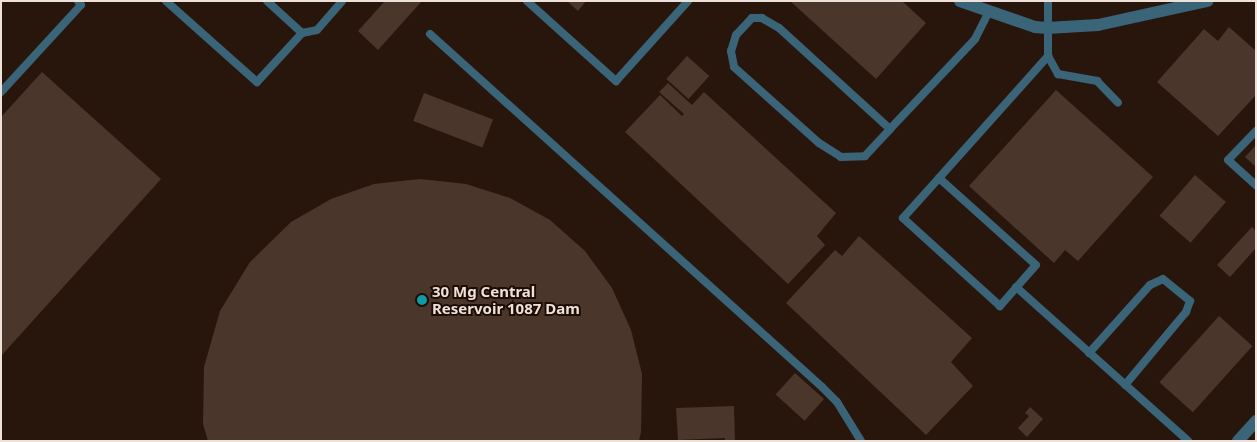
<!DOCTYPE html>
<style>
body{margin:0}
#map{position:relative;width:1257px;height:442px;overflow:hidden;background:#28160d;font-family:"Noto Sans",sans-serif}
div>[style]{position:absolute}
.building>*{inset:0;background:#4a362b;transform-origin:0 0}
.service>*{height:8px;margin:-4px;padding:0 4px;transform-origin:4px;border-radius:4px;background:#3a6477}
.minor>*{height:12px;margin:-6px;padding:0 6px;transform-origin:6px;border-radius:6px;background:#3a6477}
.tertiary>*{height:12px;margin:-6px;padding:0 6px;transform-origin:6px;border-radius:6px;background:#3a6477}
.dots>*{width:14px;height:14px;translate:-50% -50%;box-sizing:border-box;border:2px solid #1e0d05;border-radius:50%}
span{translate:-50% -50%;white-space:nowrap;text-align:center;line-height:1.15;-webkit-text-stroke:4px #1e0d05;paint-order:stroke}
.poi-label{font-size:15px;color:#eee1da;font-weight:700}
.left{translate:0 -50%;text-align:left}
.frame{position:absolute;inset:0;border:2px solid #eee1da;pointer-events:none}
</style>
<div id="map">
<div class="building">
<div style="clip-path:polygon(385px 1px,422px 1px,378px 50px,358px 31px)"></div>
<div style="clip-path:polygon(567px 1px,586px 1px,578px 11px)"></div>
<div style="clip-path:polygon(790px 1px,902px 1px,926px 23px,876px 79px)"></div>
<div style="clip-path:polygon(1229px 27px,1256px 51px,1256px 95px,1218px 136px,1157px 82px,1204px 29px,1218px 41px)"></div>
<div style="left:687px;top:56px;width:30px;height:31px;rotate:42deg"></div>
<div style="clip-path:polygon(42px 72px,161px 179px,1px 356px,1px 117px)"></div>
<div style="clip-path:polygon(668px 83px,692px 105px,704px 92px,836px 213px,817px 236px,825px 245px,788px 284px,625px 132px,660px 95px,682px 116px,684px 114px,659px 92px)"></div>
<div style="clip-path:polygon(1056px 90px,1153px 177px,1078px 261px,1065px 250px,1054px 263px,969px 186px)"></div>
<div style="left:424px;top:93px;width:74px;height:30px;rotate:21deg"></div>
<div style="clip-path:polygon(1256px 145px,1256px 167px,1245px 157px)"></div>
<div style="left:1195px;top:175px;width:41px;height:54px;rotate:41deg"></div>
<div style="clip-path:polygon(420px 179px,466px 184px,510px 198px,550px 220px,585px 251px,612px 288px,631px 330px,642px 374px,641px 432px,639px 441px,208px 441px,203px 424px,204px 367px,220px 311px,250px 262px,291px 222px,331px 199px,374px 184px)"></div>
<div style="clip-path:polygon(1252px 227px,1256px 231px,1256px 248px,1230px 277px,1217px 265px)"></div>
<div style="clip-path:polygon(859px 236px,972px 338px,951px 362px,973px 386px,926px 435px,786px 303px,835px 250px,842px 256px)"></div>
<div style="left:1219px;top:316px;width:45px;height:89px;rotate:42deg"></div>
<div style="left:795px;top:373px;width:39px;height:29px;rotate:42deg"></div>
<div style="clip-path:polygon(734px 406px,735px 441px,725px 441px,725px 438px,678px 440px,676px 408px)"></div>
<div style="clip-path:polygon(1030px 407px,1043px 419px,1027px 437px,1018px 428px,1029px 416px,1025px 413px)"></div>
</div>
<div class="service">
<div style="left:166px;top:1px;width:122px;rotate:41.7deg"></div>
<div style="left:257px;top:82px;width:67px;rotate:-47.4deg"></div>
<div style="left:302px;top:33px;width:47px;rotate:-137.6deg"></div>
<div style="left:527px;top:1px;width:120px;rotate:42deg"></div>
<div style="left:616px;top:81px;width:108px;rotate:-48deg"></div>
<div style="left:1048px;top:1px;width:55px;rotate:90deg"></div>
<div style="left:1048px;top:56px;width:21px;rotate:61deg"></div>
<div style="left:1058px;top:74px;width:40px;rotate:10deg"></div>
<div style="left:1097px;top:81px;width:30px;rotate:46deg"></div>
<div style="left:302px;top:33px;width:15px;rotate:-11deg"></div>
<div style="left:317px;top:30px;width:38px;rotate:-49deg"></div>
<div style="left:430px;top:34px;width:528px;rotate:42deg"></div>
<div style="left:822px;top:387px;width:21px;rotate:45deg"></div>
<div style="left:837px;top:402px;width:46px;rotate:58.4deg"></div>
<div style="left:1px;top:92px;width:118px;rotate:-47.4deg"></div>
<div style="left:81px;top:5px;width:5px;rotate:-127deg"></div>
<div style="left:890px;top:129px;width:150px;rotate:-137.7deg"></div>
<div style="left:779px;top:28px;width:20px;rotate:-150deg"></div>
<div style="left:762px;top:18px;width:10px;rotate:180deg"></div>
<div style="left:752px;top:18px;width:23px;rotate:133deg"></div>
<div style="left:736px;top:35px;width:17px;rotate:107deg"></div>
<div style="left:731px;top:51px;width:16px;rotate:79deg"></div>
<div style="left:734px;top:67px;width:114px;rotate:41.8deg"></div>
<div style="left:819px;top:143px;width:26px;rotate:32deg"></div>
<div style="left:841px;top:157px;width:24px;rotate:-2deg"></div>
<div style="left:865px;top:156px;width:37px;rotate:-47deg"></div>
<div style="left:890px;top:129px;width:124px;rotate:-46.6deg"></div>
<div style="left:975px;top:39px;width:30px;rotate:-63deg"></div>
<div style="left:1256px;top:131px;width:40px;rotate:134deg"></div>
<div style="left:1228px;top:160px;width:38px;rotate:42deg"></div>
<div style="left:939px;top:178px;width:130px;rotate:41.9deg"></div>
<div style="left:1036px;top:265px;width:55px;rotate:131.3deg"></div>
<div style="left:1000px;top:306px;width:131px;rotate:-137.8deg"></div>
<div style="left:903px;top:218px;width:54px;rotate:-48deg"></div>
<div style="left:939px;top:178px;width:164px;rotate:-48.2deg"></div>
<div style="left:1016px;top:287px;width:231px;rotate:41.8deg"></div>
<div style="left:1089px;top:353px;width:91px;rotate:-48.1deg"></div>
<div style="left:1150px;top:285px;width:14px;rotate:-25deg"></div>
<div style="left:1163px;top:279px;width:35px;rotate:39deg"></div>
<div style="left:1190px;top:301px;width:12px;rotate:110deg"></div>
<div style="left:1186px;top:312px;width:95px;rotate:129.9deg"></div>
</div>
<div class="minor">
<div style="left:960px;top:1px;width:79px;rotate:19.1deg"></div>
<div style="left:1035px;top:27px;width:12px;rotate:5deg"></div>
<div style="left:1047px;top:28px;width:51px;rotate:-3.4deg"></div>
<div style="left:1098px;top:25px;width:112px;rotate:-12.4deg"></div>
</div>
<div class="tertiary">
<div style="left:1238px;top:441px;width:27px;rotate:-48deg"></div>
</div>
<div class="dots">
<div style="left:422px;top:300px;background:#0f9aa8"></div>
</div>
<div class="poi-label">
<span class="left" style="left:432px;top:300px">30 Mg Central<br>Reservoir 1087 Dam</span>
</div>
<div class="frame"></div>
</div>
